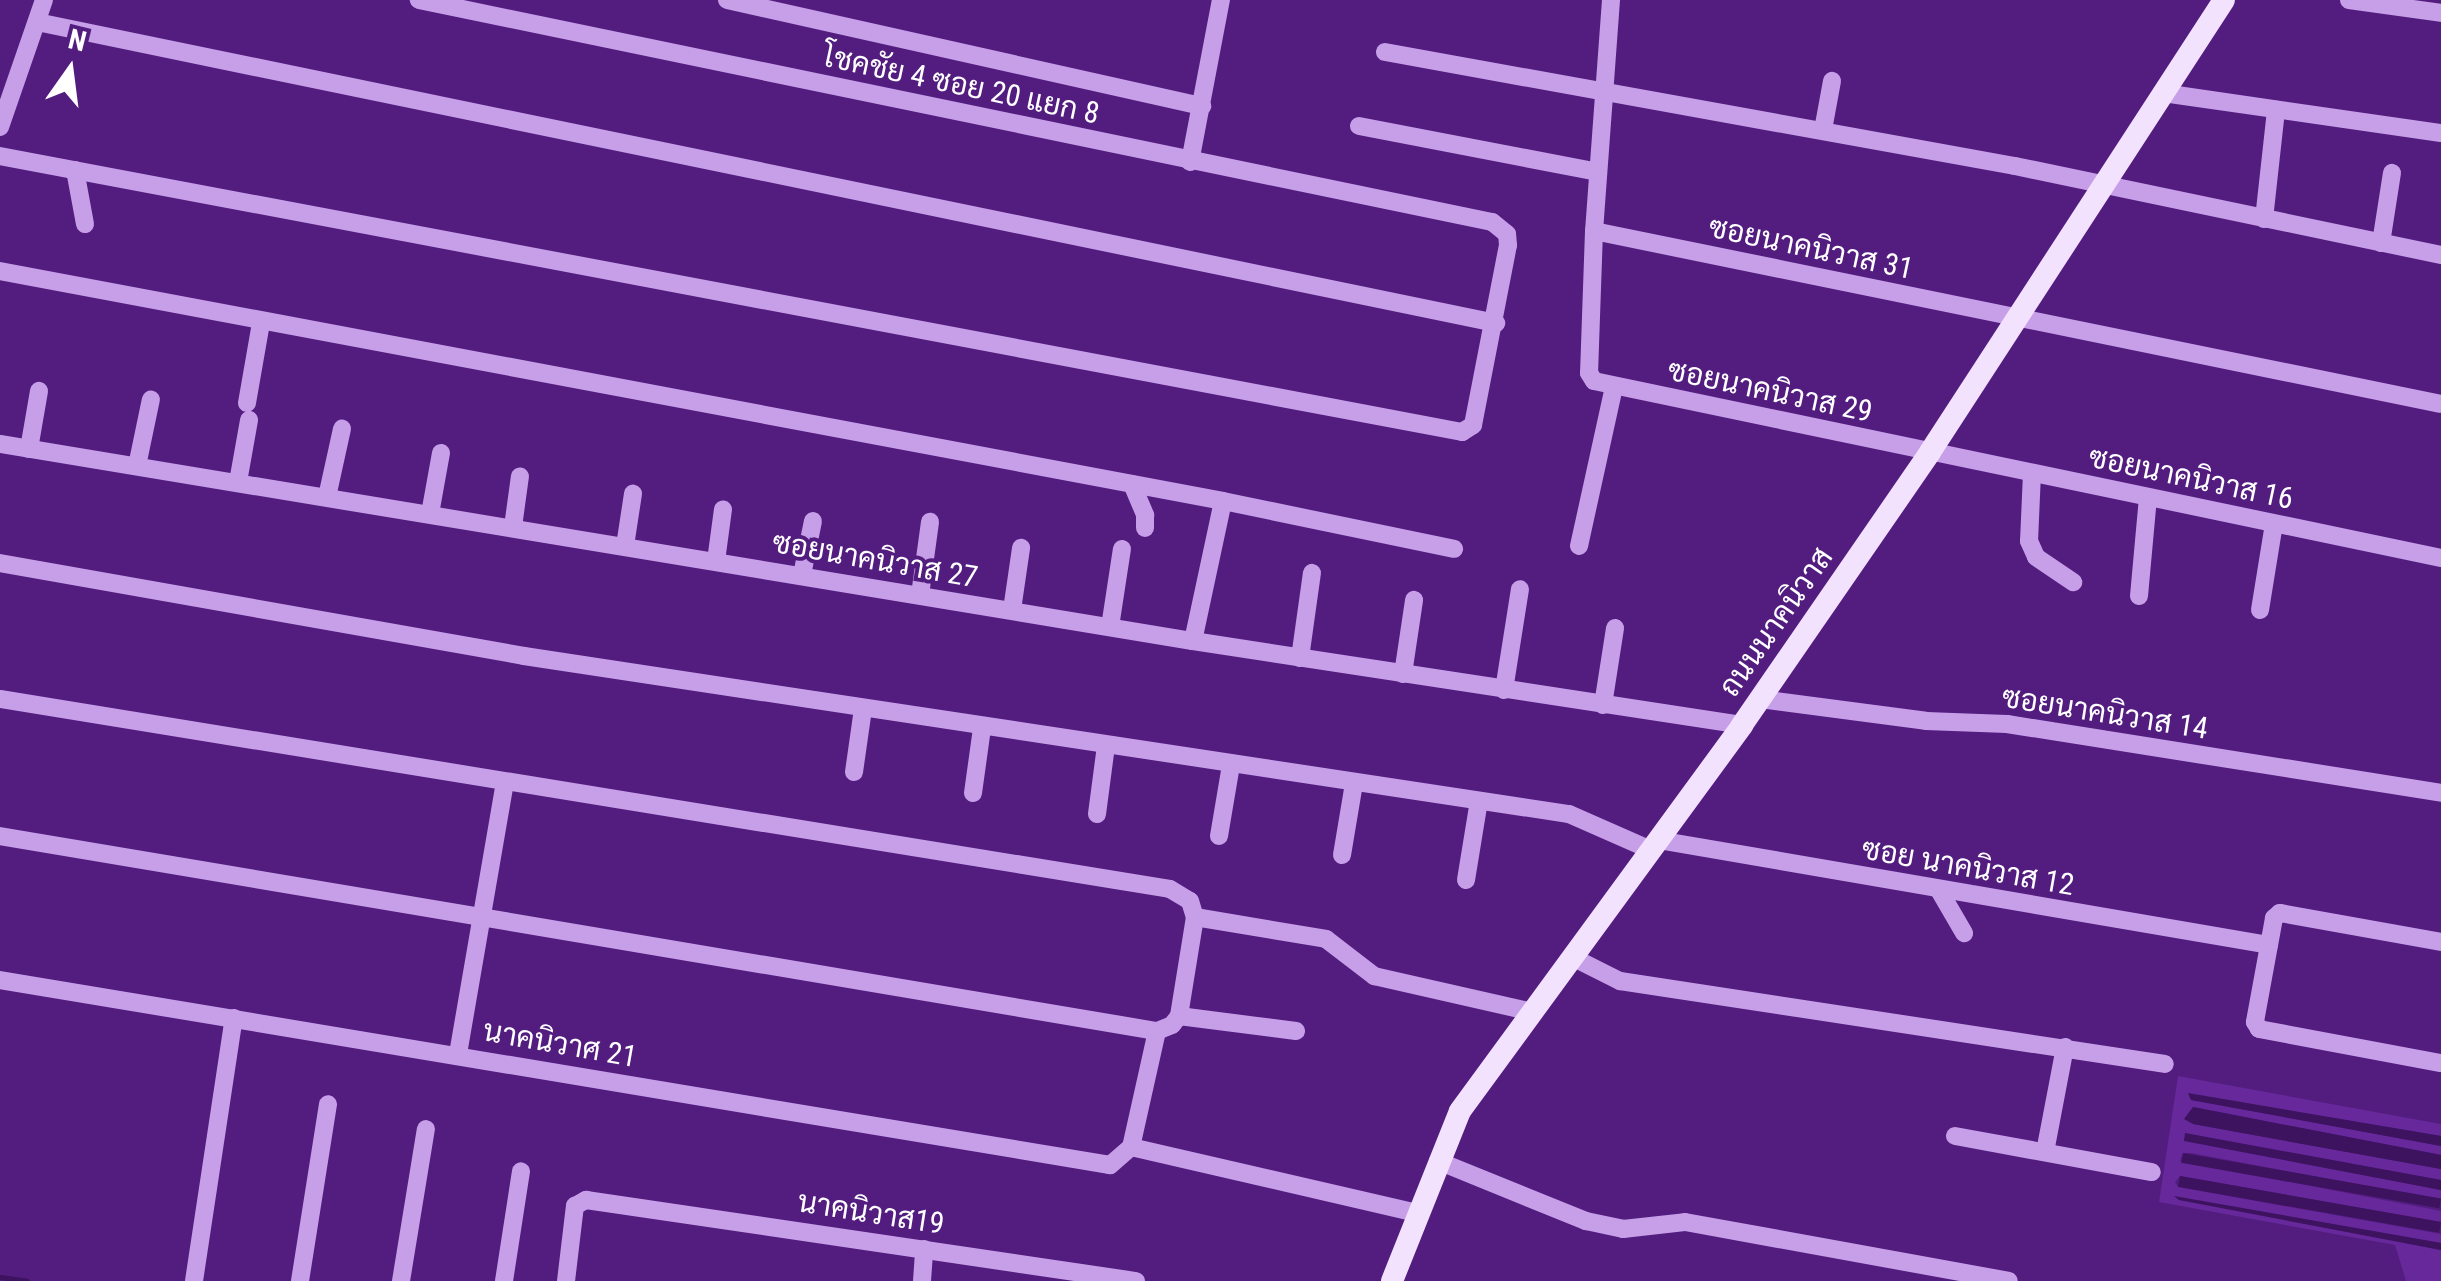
<!DOCTYPE html>
<meta charset="utf-8">
<style>
body{margin:0}
#map{position:relative;width:2441px;height:1281px;overflow:hidden;background:#531c7f;font-family:"Roboto Condensed",Sarabun,sans-serif}
div>[style]{position:absolute}
.green>*{inset:0;background:#66289a}
.water>*{inset:0;background:#3d125e;transform-origin:0 0}
.stream>*{height:5px;margin:-2.5px;padding:0 2.5px;transform-origin:2.5px;border-radius:2.5px;background:#3d125e}
.minor>*{height:18px;margin:-9px;padding:0 9px;transform-origin:9px;border-radius:9px;background:#c79fe9}
.major>*{height:22px;margin:-11px;padding:0 11px;transform-origin:11px;border-radius:11px;background:#f3e2fe}
span{translate:-50% -50%;white-space:nowrap;text-align:center;line-height:1.15;-webkit-text-stroke:8px #531c7f;paint-order:stroke}
.street-label{font-size:30px;color:#fff}
.north{position:absolute;left:20px;top:20px;width:100px;height:100px;-webkit-text-stroke:8px #531c7f;paint-order:stroke;rotate:14deg;font-size:28px;font-weight:700;line-height:40px;text-align:center;color:#fff}
.north::after{content:'';display:block;margin:auto;width:35px;height:45px;background:#fff;clip-path:polygon(50% 0,100% 100%,50% 72%,0 100%)}
</style>
<div id="map">
<div class="green">
<div style="clip-path:polygon(2178px 1076px,2441px 1124px,2441px 1136px,2188px 1094px,2192px 1100px,2441px 1146px,2441px 1155px,2193px 1107px,2193px 1124px,2441px 1169px,2441px 1180px,2186px 1134px,2184px 1140px,2441px 1190px,2441px 1200px,2191px 1153px,2183px 1153px,2180px 1161px,2441px 1211px,2441px 1222px,2180px 1176px,2175px 1182px,2178px 1187px,2441px 1234px,2441px 1243px,2176px 1197px,2441px 1250px,2441px 1281px,2406px 1281px,2395px 1245px,2159px 1202px)"></div>
</div>
<div class="water">
<div style="clip-path:polygon(2188px 1093px,2441px 1136px,2441px 1146px,2191px 1100px)"></div>
<div style="clip-path:polygon(2193px 1107px,2441px 1155px,2441px 1169px,2193px 1124px,2184px 1119px)"></div>
<div style="clip-path:polygon(2185px 1133px,2441px 1180px,2441px 1190px,2184px 1141px)"></div>
<div style="left:2183px;top:1153px;width:262px;height:10px;rotate:10deg"></div>
<div style="left:2180px;top:1176px;width:265px;height:11px;rotate:10deg"></div>
<div style="clip-path:polygon(2174px 1196px,2441px 1243px,2441px 1250px,2179px 1200px)"></div>
</div>
<div class="stream">
<div style="left:0;top:1277px;width:27px;rotate:8deg"></div>
</div>
<div class="minor">
<div style="left:727px;top:0;width:487px;rotate:12.6deg"></div>
<div style="left:1611px;top:0;width:232px;rotate:94.2deg"></div>
<div style="left:1594px;top:231px;width:142px;rotate:92deg"></div>
<div style="left:1589px;top:373px;width:9px;rotate:58deg"></div>
<div style="left:1594px;top:381px;width:865px;rotate:11.8deg"></div>
<div style="left:2349px;top:0;width:93px;rotate:8deg"></div>
<div style="left:37px;top:22px;width:1490px;rotate:11.66deg"></div>
<div style="left:1385px;top:52px;width:640px;rotate:10.26deg"></div>
<div style="left:2015px;top:166px;width:435px;rotate:11.8deg"></div>
<div style="left:2163px;top:93px;width:281px;rotate:8.2deg"></div>
<div style="left:1359px;top:126px;width:243px;rotate:10.9deg"></div>
<div style="left:0;top:127px;width:134px;rotate:-70.9deg"></div>
<div style="left:1823px;top:130px;width:50px;rotate:-79.6deg"></div>
<div style="left:0;top:156px;width:1488px;rotate:10.69deg"></div>
<div style="left:1462px;top:432px;width:13px;rotate:-32deg"></div>
<div style="left:1473px;top:425px;width:183px;rotate:-79deg"></div>
<div style="left:1508px;top:245px;width:11px;rotate:-95deg"></div>
<div style="left:1507px;top:234px;width:19px;rotate:-141deg"></div>
<div style="left:1492px;top:222px;width:1096px;rotate:-168.31deg"></div>
<div style="left:1190px;top:162px;width:165px;rotate:-79.2deg"></div>
<div style="left:75px;top:170px;width:55px;rotate:79.5deg"></div>
<div style="left:2264px;top:219px;width:110px;rotate:-83.7deg"></div>
<div style="left:1594px;top:231px;width:864px;rotate:11.54deg"></div>
<div style="left:2381px;top:243px;width:71px;rotate:-81.1deg"></div>
<div style="left:0;top:271px;width:1244px;rotate:10.65deg"></div>
<div style="left:1223px;top:501px;width:236px;rotate:11.7deg"></div>
<div style="left:247px;top:403px;width:81px;rotate:-80.1deg"></div>
<div style="left:0;top:444px;width:1209px;rotate:9.38deg"></div>
<div style="left:1193px;top:641px;width:555px;rotate:8.7deg"></div>
<div style="left:29px;top:449px;width:59px;rotate:-80.2deg"></div>
<div style="left:137px;top:466px;width:68px;rotate:-78.2deg"></div>
<div style="left:2032px;top:473px;width:68px;rotate:92.5deg"></div>
<div style="left:2029px;top:541px;width:17px;rotate:66deg"></div>
<div style="left:2036px;top:557px;width:45px;rotate:34deg"></div>
<div style="left:238px;top:482px;width:63px;rotate:-79.9deg"></div>
<div style="left:1132px;top:484px;width:34px;rotate:67deg"></div>
<div style="left:1145px;top:515px;width:13px;rotate:90deg"></div>
<div style="left:327px;top:497px;width:70px;rotate:-77.6deg"></div>
<div style="left:430px;top:514px;width:62px;rotate:-79.8deg"></div>
<div style="left:513px;top:527px;width:51px;rotate:-82.2deg"></div>
<div style="left:625px;top:546px;width:53px;rotate:-81.3deg"></div>
<div style="left:1579px;top:546px;width:163px;rotate:-77.6deg"></div>
<div style="left:716px;top:561px;width:52px;rotate:-82.3deg"></div>
<div style="left:0;top:563px;width:532px;rotate:10.06deg"></div>
<div style="left:524px;top:656px;width:1057px;rotate:8.6deg"></div>
<div style="left:1569px;top:814px;width:90px;rotate:23.7deg"></div>
<div style="left:802px;top:575px;width:55px;rotate:-78.5deg"></div>
<div style="left:920px;top:595px;width:74px;rotate:-82.2deg"></div>
<div style="left:2139px;top:596px;width:99px;rotate:-84.8deg"></div>
<div style="left:1012px;top:610px;width:63px;rotate:-81.7deg"></div>
<div style="left:2260px;top:610px;width:87px;rotate:-80.8deg"></div>
<div style="left:1110px;top:627px;width:79px;rotate:-81.3deg"></div>
<div style="left:1193px;top:641px;width:143px;rotate:-77.9deg"></div>
<div style="left:1300px;top:658px;width:86px;rotate:-82deg"></div>
<div style="left:1403px;top:674px;width:75px;rotate:-81.5deg"></div>
<div style="left:1504px;top:690px;width:102px;rotate:-81deg"></div>
<div style="left:0;top:699px;width:1185px;rotate:9.22deg"></div>
<div style="left:1170px;top:889px;width:23px;rotate:31deg"></div>
<div style="left:1190px;top:901px;width:17px;rotate:73deg"></div>
<div style="left:1195px;top:917px;width:100px;rotate:99.2deg"></div>
<div style="left:1179px;top:1016px;width:11px;rotate:128deg"></div>
<div style="left:1172px;top:1025px;width:16px;rotate:158deg"></div>
<div style="left:1157px;top:1031px;width:119px;rotate:102.6deg"></div>
<div style="left:1131px;top:1147px;width:28px;rotate:139deg"></div>
<div style="left:1110px;top:1165px;width:1125px;rotate:-170.54deg"></div>
<div style="left:1760px;top:699px;width:167px;rotate:7.5deg"></div>
<div style="left:1926px;top:721px;width:81px;rotate:2.1deg"></div>
<div style="left:2007px;top:724px;width:439px;rotate:9deg"></div>
<div style="left:1603px;top:705px;width:78px;rotate:-81.1deg"></div>
<div style="left:854px;top:772px;width:64px;rotate:-81.9deg"></div>
<div style="left:973px;top:793px;width:66px;rotate:-82.1deg"></div>
<div style="left:1097px;top:814px;width:69px;rotate:-82.5deg"></div>
<div style="left:0;top:836px;width:1173px;rotate:9.57deg"></div>
<div style="left:1219px;top:836px;width:72px;rotate:-80.4deg"></div>
<div style="left:1658px;top:840px;width:620px;rotate:9.75deg"></div>
<div style="left:1342px;top:855px;width:73px;rotate:-80.5deg"></div>
<div style="left:1466px;top:880px;width:80px;rotate:-80.7deg"></div>
<div style="left:1939px;top:890px;width:50px;rotate:59.8deg"></div>
<div style="left:1195px;top:917px;width:133px;rotate:9.5deg"></div>
<div style="left:1326px;top:939px;width:61px;rotate:37.6deg"></div>
<div style="left:1374px;top:976px;width:162px;rotate:12.8deg"></div>
<div style="left:2441px;top:942px;width:164px;rotate:-169.8deg"></div>
<div style="left:2280px;top:913px;width:8px;rotate:140deg"></div>
<div style="left:2274px;top:918px;width:106px;rotate:100.4deg"></div>
<div style="left:2255px;top:1022px;width:8px;rotate:60deg"></div>
<div style="left:2259px;top:1029px;width:185px;rotate:10.6deg"></div>
<div style="left:1572px;top:957px;width:54px;rotate:26.6deg"></div>
<div style="left:1620px;top:981px;width:551px;rotate:8.66deg"></div>
<div style="left:1179px;top:1016px;width:118px;rotate:7.3deg"></div>
<div style="left:458px;top:1054px;width:276px;rotate:-80.2deg"></div>
<div style="left:1955px;top:1136px;width:200px;rotate:10.4deg"></div>
<div style="left:1131px;top:1147px;width:294px;rotate:13deg"></div>
<div style="left:2045px;top:1152px;width:107px;rotate:-79.2deg"></div>
<div style="left:1438px;top:1161px;width:160px;rotate:22.1deg"></div>
<div style="left:1586px;top:1221px;width:38px;rotate:12deg"></div>
<div style="left:1623px;top:1229px;width:62px;rotate:-6.4deg"></div>
<div style="left:1685px;top:1222px;width:329px;rotate:10.3deg"></div>
<div style="left:194px;top:1281px;width:266px;rotate:-81.4deg"></div>
<div style="left:300px;top:1281px;width:179px;rotate:-81deg"></div>
<div style="left:401px;top:1281px;width:154px;rotate:-80.7deg"></div>
<div style="left:504px;top:1281px;width:111px;rotate:-81.2deg"></div>
<div style="left:566px;top:1281px;width:76px;rotate:-83.2deg"></div>
<div style="left:575px;top:1206px;width:13px;rotate:-29deg"></div>
<div style="left:586px;top:1200px;width:556px;rotate:8.38deg"></div>
<div style="left:922px;top:1281px;width:32px;rotate:-86deg"></div>
</div>
<div class="major">
<div style="left:1392px;top:1281px;width:183px;rotate:-68.2deg"></div>
<div style="left:1460px;top:1111px;width:478px;rotate:-53.8deg"></div>
<div style="left:1742px;top:725px;width:331px;rotate:-55.4deg"></div>
<div style="left:1930px;top:452px;width:539px;rotate:-56.96deg"></div>
</div>
<div class="street-label">
<span style="left:961px;top:85px;rotate:12deg">โชคชัย 4 ซอย 20 แยก 8</span>
<span style="left:1811px;top:248px;rotate:12deg">ซอยนาคนิวาส 31</span>
<span style="left:1770px;top:391px;rotate:12deg">ซอยนาคนิวาส 29</span>
<span style="left:2191px;top:478px;rotate:12deg">ซอยนาคนิวาส 16</span>
<span style="left:875px;top:560px;rotate:10deg">ซอยนาคนิวาส 27</span>
<span style="left:1776px;top:622px;rotate:-55deg">ถนนนาคนิวาส</span>
<span style="left:2105px;top:713px;rotate:9deg">ซอยนาคนิวาส 14</span>
<span style="left:1968px;top:867px;rotate:10deg">ซอย นาคนิวาส 12</span>
<span style="left:560px;top:1044px;rotate:10deg">นาคนิวาศ 21</span>
<span style="left:871px;top:1213px;rotate:9deg">นาคนิวาส19</span>
</div>
<div class="north">N</div>
</div>
